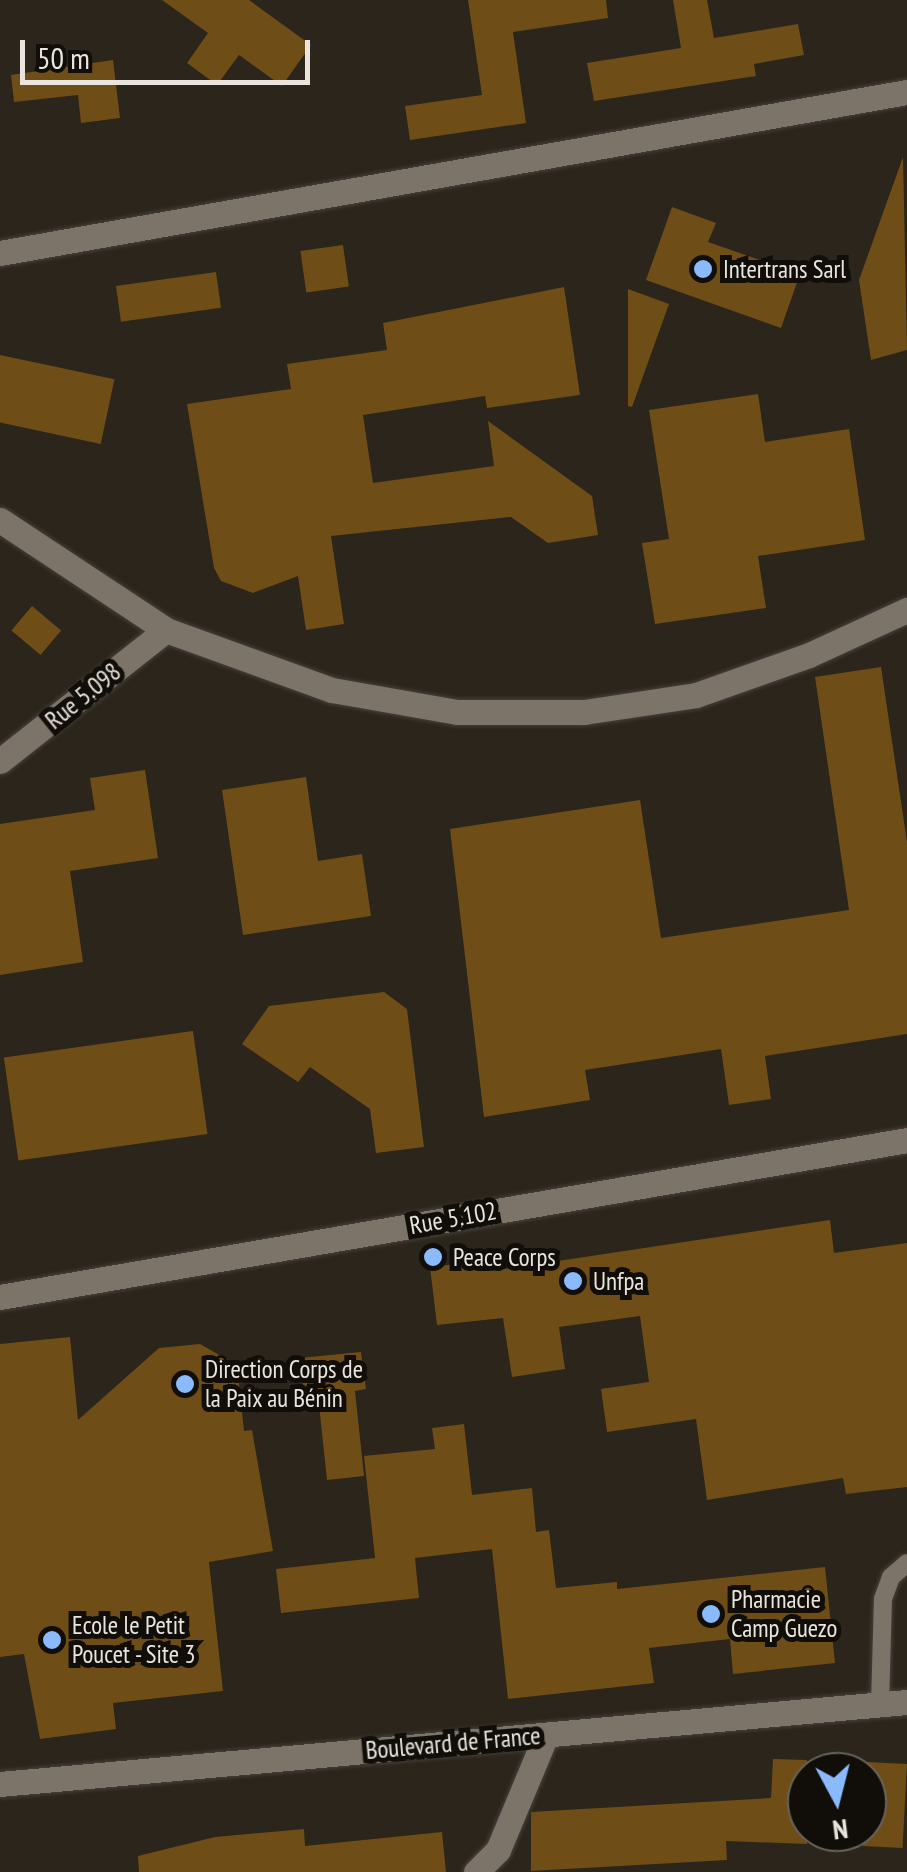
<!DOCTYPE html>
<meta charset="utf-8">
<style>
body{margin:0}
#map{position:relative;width:907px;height:1872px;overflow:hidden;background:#2b251c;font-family:"PT Sans Narrow",sans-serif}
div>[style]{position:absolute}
.building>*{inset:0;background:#6f4d16;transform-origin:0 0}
.roads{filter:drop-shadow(0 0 2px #47413a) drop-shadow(0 0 2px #47413a)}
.lane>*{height:18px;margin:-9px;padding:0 9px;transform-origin:9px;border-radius:9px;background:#7c7469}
.street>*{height:25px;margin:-12.5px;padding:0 12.5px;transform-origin:12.5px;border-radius:12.5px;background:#7c7469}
.secondary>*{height:25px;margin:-12.5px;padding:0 12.5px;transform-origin:12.5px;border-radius:12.5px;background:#7c7469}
.dots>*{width:28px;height:28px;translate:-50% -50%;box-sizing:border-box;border:5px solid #110e0a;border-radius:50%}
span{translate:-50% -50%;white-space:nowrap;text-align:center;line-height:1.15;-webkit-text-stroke:10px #110e0a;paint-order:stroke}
.poi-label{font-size:25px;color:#e9e4de}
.left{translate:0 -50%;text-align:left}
.street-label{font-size:25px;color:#e9e4de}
.north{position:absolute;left:787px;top:1752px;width:100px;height:100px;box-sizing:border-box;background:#110e0a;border:2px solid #67645f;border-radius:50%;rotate:173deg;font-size:28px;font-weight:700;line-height:40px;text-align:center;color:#e9e4de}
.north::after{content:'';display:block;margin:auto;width:35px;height:45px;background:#8abafc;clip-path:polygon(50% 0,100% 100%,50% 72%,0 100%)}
.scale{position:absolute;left:20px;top:40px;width:290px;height:45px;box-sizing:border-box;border:5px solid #e9e4de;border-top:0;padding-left:12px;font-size:30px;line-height:35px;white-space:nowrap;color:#e9e4de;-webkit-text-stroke:8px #110e0a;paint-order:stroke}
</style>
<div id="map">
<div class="building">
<div style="clip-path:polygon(162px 0,249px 0,311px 45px,282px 86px,239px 55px,217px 85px,187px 63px,208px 33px)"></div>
<div style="clip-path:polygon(468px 0,606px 0,608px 18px,513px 32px,526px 123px,410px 140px,405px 106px,482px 95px)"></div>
<div style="clip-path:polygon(673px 0,707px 0,714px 38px,798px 24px,804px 55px,754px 64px,756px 76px,594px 101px,587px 63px,681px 48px)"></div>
<div style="clip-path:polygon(113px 60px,120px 118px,81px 123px,78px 95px,14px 102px,11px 75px)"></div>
<div style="clip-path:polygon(903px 157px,907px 350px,871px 360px,859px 280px)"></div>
<div style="clip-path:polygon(672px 207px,716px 223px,708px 242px,800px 274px,781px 328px,646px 280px)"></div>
<div style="left:343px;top:245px;width:42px;height:43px;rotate:82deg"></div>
<div style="left:216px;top:272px;width:36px;height:101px;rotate:82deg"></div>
<div style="clip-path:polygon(564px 287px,580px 395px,487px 408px,485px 396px,363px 415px,373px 483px,494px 466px,488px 421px,592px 496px,598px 535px,548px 543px,511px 517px,331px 536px,344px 624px,306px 630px,298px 576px,253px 593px,221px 581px,214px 568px,187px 404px,291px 389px,287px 364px,387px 350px,383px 323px)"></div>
<div style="clip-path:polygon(628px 289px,669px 304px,632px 407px,628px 406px)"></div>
<div style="left:0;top:355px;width:117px;height:66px;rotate:12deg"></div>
<div style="clip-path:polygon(758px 394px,765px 442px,849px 429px,865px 540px,758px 556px,766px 608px,655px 624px,642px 543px,669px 539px,649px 410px)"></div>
<div style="left:32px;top:606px;width:38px;height:32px;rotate:40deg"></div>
<div style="clip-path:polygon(881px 667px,907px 842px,907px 1034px,765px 1056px,771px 1099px,729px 1105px,721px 1049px,585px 1070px,590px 1100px,484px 1117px,450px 829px,640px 800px,661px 938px,849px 910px,815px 677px)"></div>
<div style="clip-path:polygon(145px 770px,158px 858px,70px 871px,83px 962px,0 975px,0 824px,95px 810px,90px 778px)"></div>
<div style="clip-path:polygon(306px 777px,318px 861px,362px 854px,371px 916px,243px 935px,222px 790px)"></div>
<div style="clip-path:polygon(384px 992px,407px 1009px,424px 1147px,376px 1153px,370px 1109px,310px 1067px,298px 1082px,242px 1044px,269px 1006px)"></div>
<div style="left:193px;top:1031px;width:104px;height:191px;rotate:82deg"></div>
<div style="clip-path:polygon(830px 1220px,834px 1253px,907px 1243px,907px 1487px,846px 1494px,843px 1478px,707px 1500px,696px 1419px,607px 1432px,601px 1389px,649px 1382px,640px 1316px,559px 1327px,565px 1369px,512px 1377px,503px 1318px,437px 1325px,430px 1267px,490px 1260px,491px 1271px)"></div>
<div style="clip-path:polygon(70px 1337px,78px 1420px,159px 1348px,200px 1344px,237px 1365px,244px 1431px,252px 1430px,273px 1551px,209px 1562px,223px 1691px,113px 1703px,116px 1729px,40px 1739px,24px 1654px,0 1657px,0 1344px)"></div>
<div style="clip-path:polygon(361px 1352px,366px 1389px,355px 1391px,364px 1476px,327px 1480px,318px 1396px,304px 1397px,300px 1358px)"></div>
<div style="clip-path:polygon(464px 1424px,472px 1495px,532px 1488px,536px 1532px,549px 1530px,556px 1588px,617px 1582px,617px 1589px,825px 1567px,835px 1663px,733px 1674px,730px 1639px,649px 1648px,654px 1683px,508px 1699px,492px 1549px,415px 1558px,419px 1598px,281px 1613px,276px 1569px,375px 1558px,364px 1456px,435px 1449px,432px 1428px)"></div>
<div style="clip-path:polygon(773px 1759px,807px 1760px,807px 1844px,726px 1841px,727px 1860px,531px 1871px,531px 1812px,771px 1798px)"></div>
<div style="left:867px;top:1762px;width:40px;height:84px;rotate:3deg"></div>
<div style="clip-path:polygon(304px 1829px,305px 1846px,442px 1832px,446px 1872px,139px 1872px,138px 1856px,215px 1837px)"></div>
</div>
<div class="roads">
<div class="lane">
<div style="left:880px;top:1705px;width:106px;rotate:-88.4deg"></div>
<div style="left:883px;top:1599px;width:23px;rotate:-70deg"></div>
<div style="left:891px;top:1577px;width:21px;rotate:-41deg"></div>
</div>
<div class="street">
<div style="left:0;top:253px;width:921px;rotate:-10.07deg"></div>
<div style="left:0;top:520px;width:199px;rotate:33.5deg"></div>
<div style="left:166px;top:630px;width:177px;rotate:19.9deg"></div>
<div style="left:332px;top:690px;width:127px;rotate:10deg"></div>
<div style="left:457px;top:712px;width:127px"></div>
<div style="left:584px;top:712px;width:113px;rotate:-8.6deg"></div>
<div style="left:696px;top:695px;width:120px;rotate:-19.5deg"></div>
<div style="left:809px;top:655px;width:108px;rotate:-24.7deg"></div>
<div style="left:0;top:761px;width:211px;rotate:-38.3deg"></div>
<div style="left:0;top:1297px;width:920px;rotate:-9.82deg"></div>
<div style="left:476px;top:1872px;width:31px;rotate:-45deg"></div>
<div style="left:498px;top:1850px;width:125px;rotate:-67.3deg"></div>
</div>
<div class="secondary">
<div style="left:0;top:1784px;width:911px;rotate:-5.17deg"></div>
</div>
</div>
<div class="dots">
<div style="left:703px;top:269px;background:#8abafc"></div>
<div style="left:433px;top:1257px;background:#8abafc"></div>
<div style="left:573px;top:1281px;background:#8abafc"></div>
<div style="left:185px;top:1384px;background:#8abafc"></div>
<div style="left:711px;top:1614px;background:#8abafc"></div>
<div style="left:52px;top:1640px;background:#8abafc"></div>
</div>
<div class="poi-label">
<span class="left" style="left:723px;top:269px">Intertrans Sarl</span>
<span class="left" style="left:453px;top:1257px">Peace Corps</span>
<span class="left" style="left:593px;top:1281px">Unfpa</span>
<span class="left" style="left:205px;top:1384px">Direction Corps de<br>la Paix au Bénin</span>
<span class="left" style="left:731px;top:1614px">Pharmacie<br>Camp Guezo</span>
<span class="left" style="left:72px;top:1640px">Ecole le Petit<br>Poucet - Site 3</span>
</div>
<div class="street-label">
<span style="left:83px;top:696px;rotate:-39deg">Rue 5.098</span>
<span style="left:453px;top:1218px;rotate:-10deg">Rue 5.102</span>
<span style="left:453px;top:1743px;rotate:-5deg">Boulevard de France</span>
</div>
<div class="north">N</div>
<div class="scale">50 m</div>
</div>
